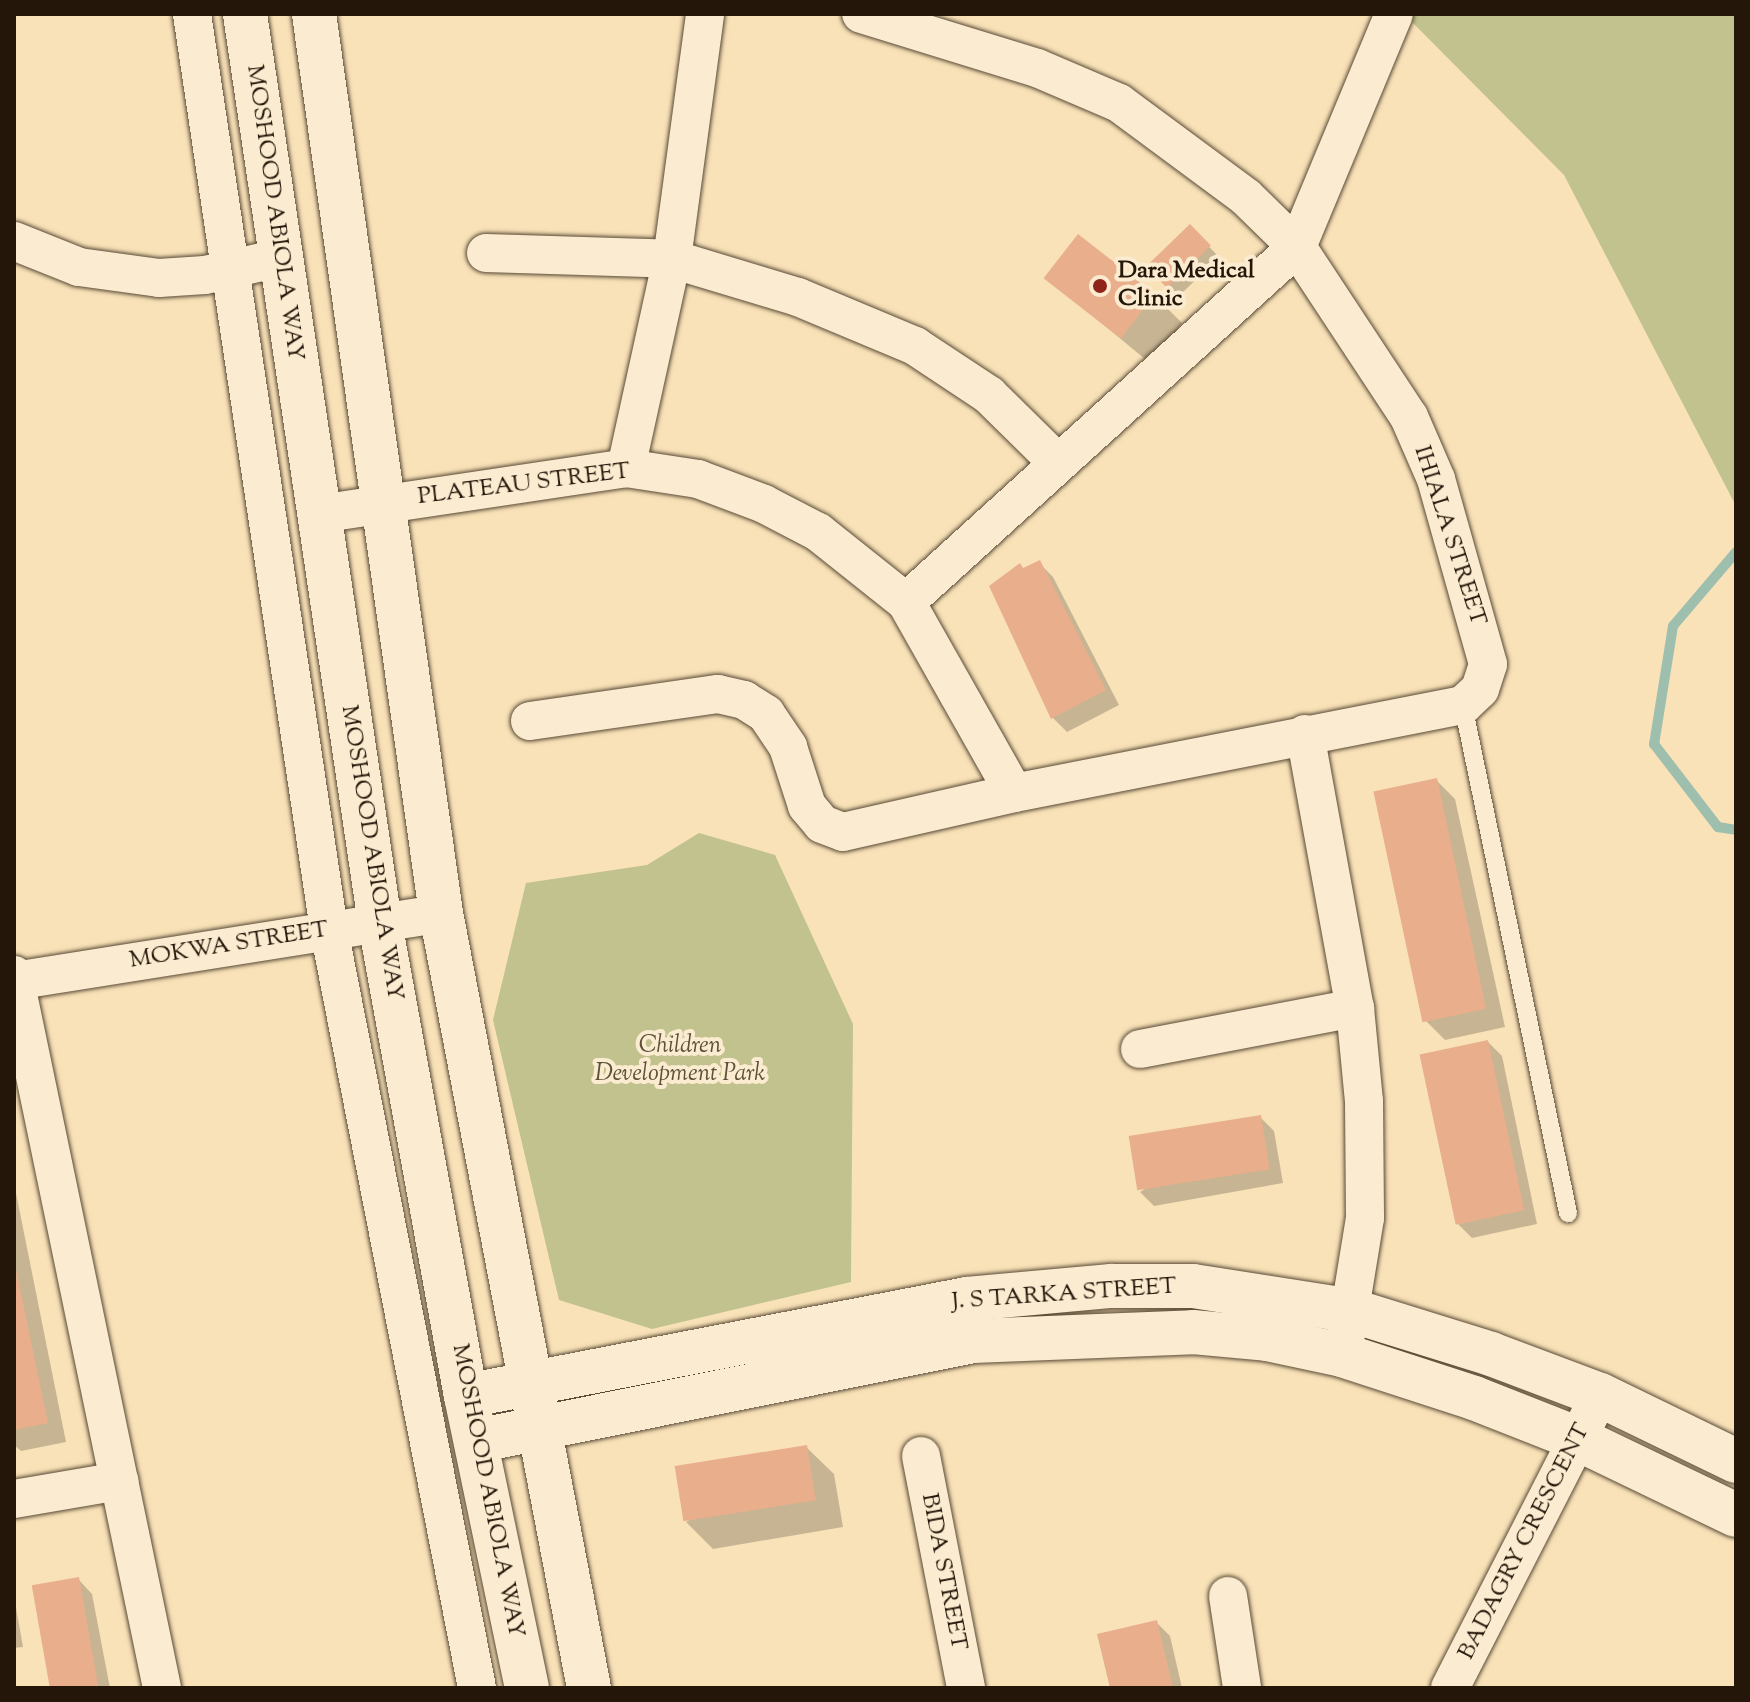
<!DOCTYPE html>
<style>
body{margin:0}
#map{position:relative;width:1750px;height:1702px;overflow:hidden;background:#f9e2b8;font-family:"Sorts Mill Goudy",serif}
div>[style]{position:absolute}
.green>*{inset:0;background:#c1c28d}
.shadow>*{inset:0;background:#0003;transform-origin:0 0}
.stream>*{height:10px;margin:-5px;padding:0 5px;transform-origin:5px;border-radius:5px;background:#9ebeae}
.building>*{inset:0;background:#e9af8c;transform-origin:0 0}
.roads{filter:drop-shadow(0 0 2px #594a36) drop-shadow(0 0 2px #594a36)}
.service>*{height:18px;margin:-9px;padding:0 9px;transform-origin:9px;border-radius:9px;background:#fbecd1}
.minor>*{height:38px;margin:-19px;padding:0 19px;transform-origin:19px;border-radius:19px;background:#fbecd1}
.tertiary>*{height:44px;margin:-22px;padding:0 22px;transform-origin:22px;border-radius:22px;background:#fbecd1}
.secondary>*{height:44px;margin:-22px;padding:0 22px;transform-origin:22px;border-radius:22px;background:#fbecd1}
.dots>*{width:22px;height:22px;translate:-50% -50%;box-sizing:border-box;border:4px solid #fbecd1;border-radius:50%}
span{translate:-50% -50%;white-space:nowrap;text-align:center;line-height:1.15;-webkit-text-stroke:8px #fbecd1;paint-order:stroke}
.street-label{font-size:24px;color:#24170a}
.poi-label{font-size:24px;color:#24170a;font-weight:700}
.left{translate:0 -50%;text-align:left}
.park-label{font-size:24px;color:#5b5338;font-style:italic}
.frame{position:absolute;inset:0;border:16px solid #24170a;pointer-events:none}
</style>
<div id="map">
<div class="green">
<div style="clip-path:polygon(1404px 14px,1736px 14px,1736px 506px,1564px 175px)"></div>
<div style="clip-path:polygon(699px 833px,775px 855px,853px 1024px,851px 1282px,652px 1329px,559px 1300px,493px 1020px,526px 883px,647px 865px)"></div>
</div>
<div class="shadow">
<div style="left:1190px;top:227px;width:42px;height:57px;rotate:46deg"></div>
<div style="clip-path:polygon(1047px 278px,1154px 295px,1182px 323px,1151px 364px)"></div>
<div style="clip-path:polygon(1039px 563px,1053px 577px,1119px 705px,1067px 732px,1053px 718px,1024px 570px)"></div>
<div style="clip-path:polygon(1436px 780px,1455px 799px,1505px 1027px,1445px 1040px,1426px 1021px)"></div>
<div style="clip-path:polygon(1488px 1042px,1502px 1056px,1537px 1224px,1472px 1238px,1458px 1224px)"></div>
<div style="clip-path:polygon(1260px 1117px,1274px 1131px,1283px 1183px,1154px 1206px,1140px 1192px)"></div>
<div style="clip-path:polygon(14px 1183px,66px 1442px,21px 1451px,14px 1445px)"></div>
<div style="clip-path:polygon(806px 1447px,834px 1474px,843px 1527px,713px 1549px,686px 1522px)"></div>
<div style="clip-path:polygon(78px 1579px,92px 1594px,110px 1688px,53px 1688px)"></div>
<div style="clip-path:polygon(14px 1596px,23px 1647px,14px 1648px)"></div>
<div style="clip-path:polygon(1156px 1622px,1170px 1636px,1182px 1688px,1112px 1688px)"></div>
</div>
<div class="stream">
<div style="left:1736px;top:552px;width:97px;rotate:130.4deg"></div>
<div style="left:1673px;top:626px;width:120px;rotate:99.1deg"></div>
<div style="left:1654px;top:744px;width:105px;rotate:52.4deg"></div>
<div style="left:1718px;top:827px;width:18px;rotate:9deg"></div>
</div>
<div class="building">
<div style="left:1190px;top:224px;width:30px;height:61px;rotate:46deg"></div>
<div style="left:1078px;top:234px;width:98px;height:56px;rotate:38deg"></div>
<div style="clip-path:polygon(1040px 560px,1106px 690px,1051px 719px,989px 586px,1020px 563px,1023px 568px)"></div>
<div style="left:1437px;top:778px;width:236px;height:65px;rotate:78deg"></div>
<div style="left:1488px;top:1040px;width:174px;height:70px;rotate:78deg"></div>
<div style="left:1261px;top:1115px;width:55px;height:134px;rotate:81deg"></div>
<div style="clip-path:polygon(14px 1260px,48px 1423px,14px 1430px)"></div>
<div style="left:807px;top:1445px;width:56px;height:134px;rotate:81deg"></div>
<div style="left:79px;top:1577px;width:113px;height:48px;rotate:80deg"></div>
<div style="clip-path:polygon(1157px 1620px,1173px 1688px,1110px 1688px,1097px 1634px)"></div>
</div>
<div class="roads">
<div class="service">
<div style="left:1463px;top:705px;width:519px;rotate:78.32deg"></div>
</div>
<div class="minor">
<div style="left:192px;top:14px;width:926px;rotate:81.49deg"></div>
<div style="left:329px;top:930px;width:772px;rotate:78.95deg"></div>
<div style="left:14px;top:241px;width:70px;rotate:21.8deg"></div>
<div style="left:79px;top:267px;width:81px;rotate:7.8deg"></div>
<div style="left:159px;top:278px;width:46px;rotate:-3.7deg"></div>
<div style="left:205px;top:275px;width:76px;rotate:-12.9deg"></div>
<div style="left:486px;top:253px;width:186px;rotate:1.8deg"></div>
<div style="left:672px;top:259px;width:132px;rotate:16.8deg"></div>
<div style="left:798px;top:297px;width:127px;rotate:22.7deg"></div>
<div style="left:915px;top:346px;width:89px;rotate:33.5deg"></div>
<div style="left:989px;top:395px;width:94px;rotate:44.6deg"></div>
<div style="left:626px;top:468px;width:214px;rotate:-77.6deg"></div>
<div style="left:672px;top:259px;width:247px;rotate:-82.3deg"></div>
<div style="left:319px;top:514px;width:310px;rotate:-8.5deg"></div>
<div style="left:626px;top:468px;width:73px;rotate:8.7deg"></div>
<div style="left:698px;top:479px;width:71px;rotate:20.7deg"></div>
<div style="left:764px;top:504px;width:61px;rotate:27.4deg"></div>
<div style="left:818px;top:532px;width:112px;rotate:38.5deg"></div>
<div style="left:906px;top:602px;width:219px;rotate:60.5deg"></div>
<div style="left:906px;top:602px;width:528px;rotate:-42.24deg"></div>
<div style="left:1297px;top:247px;width:252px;rotate:-67.4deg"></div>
<div style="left:530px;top:721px;width:190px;rotate:-8.2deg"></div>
<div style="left:718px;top:694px;width:27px;rotate:13deg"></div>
<div style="left:744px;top:700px;width:26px;rotate:32deg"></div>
<div style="left:766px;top:714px;width:40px;rotate:56deg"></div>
<div style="left:788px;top:747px;width:62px;rotate:72.1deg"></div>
<div style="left:807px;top:806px;width:23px;rotate:50deg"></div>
<div style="left:822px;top:824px;width:22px;rotate:21deg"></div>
<div style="left:843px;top:832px;width:175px;rotate:-12.8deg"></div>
<div style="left:1014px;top:793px;width:458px;rotate:-11.1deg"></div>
<div style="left:1463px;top:705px;width:23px;rotate:-43deg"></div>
<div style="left:1480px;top:689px;width:26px;rotate:-72deg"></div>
<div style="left:1488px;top:664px;width:192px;rotate:-105.7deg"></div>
<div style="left:1436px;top:479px;width:68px;rotate:-113.5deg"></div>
<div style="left:1409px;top:417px;width:204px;rotate:-123.4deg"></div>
<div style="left:1297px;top:247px;width:71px;rotate:-135.6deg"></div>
<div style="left:1246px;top:197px;width:158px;rotate:-143.5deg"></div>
<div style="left:1119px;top:103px;width:89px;rotate:-156.9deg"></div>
<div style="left:1037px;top:68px;width:184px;rotate:-162.9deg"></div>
<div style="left:1305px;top:734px;width:279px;rotate:79.7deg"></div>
<div style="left:1355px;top:1008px;width:93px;rotate:84.5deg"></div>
<div style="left:1364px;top:1101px;width:117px;rotate:89.5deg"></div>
<div style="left:1365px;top:1218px;width:124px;rotate:99.3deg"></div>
<div style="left:14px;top:975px;width:728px;rotate:78.27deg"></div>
<div style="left:14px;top:981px;width:432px;rotate:-9deg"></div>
<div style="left:1140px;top:1049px;width:219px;rotate:-10.8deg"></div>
<div style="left:921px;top:1456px;width:236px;rotate:79deg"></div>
<div style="left:14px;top:1499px;width:107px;rotate:-9.7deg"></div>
<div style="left:1228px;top:1596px;width:93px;rotate:81.3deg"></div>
<div style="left:1450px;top:1688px;width:329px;rotate:-62.9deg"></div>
</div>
<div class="tertiary">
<div style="left:466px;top:1396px;width:510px;rotate:-10.96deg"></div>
<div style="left:967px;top:1299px;width:145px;rotate:-5.2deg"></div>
<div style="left:1111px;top:1286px;width:82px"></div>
<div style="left:1193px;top:1286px;width:162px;rotate:8.9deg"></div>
<div style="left:1353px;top:1311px;width:145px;rotate:17.3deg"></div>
<div style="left:1491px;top:1354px;width:116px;rotate:20.6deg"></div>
<div style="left:1600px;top:1395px;width:151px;rotate:25.9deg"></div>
<div style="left:476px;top:1441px;width:507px;rotate:-11.38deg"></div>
<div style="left:973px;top:1341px;width:220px;rotate:-2.3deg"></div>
<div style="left:1193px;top:1332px;width:74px;rotate:5.4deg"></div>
<div style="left:1267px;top:1339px;width:77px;rotate:12deg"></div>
<div style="left:1342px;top:1355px;width:139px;rotate:18deg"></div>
<div style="left:1474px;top:1398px;width:112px;rotate:21.5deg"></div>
<div style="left:1578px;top:1439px;width:175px;rotate:25.7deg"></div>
</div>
<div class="secondary">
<div style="left:245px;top:14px;width:919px;rotate:81.55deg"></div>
<div style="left:380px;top:923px;width:481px;rotate:79.7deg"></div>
<div style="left:466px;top:1396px;width:298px;rotate:78.2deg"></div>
<div style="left:314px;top:14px;width:908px;rotate:81.96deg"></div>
<div style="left:441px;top:913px;width:789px;rotate:79.19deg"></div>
</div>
</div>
<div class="dots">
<div style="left:1100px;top:286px;background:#8f2418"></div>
</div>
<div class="street-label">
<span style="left:274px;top:213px;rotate:82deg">MOSHOOD ABIOLA WAY</span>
<span style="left:524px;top:485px;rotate:-7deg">PLATEAU STREET</span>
<span style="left:1449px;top:536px;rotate:72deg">IHIALA STREET</span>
<span style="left:371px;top:853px;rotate:81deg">MOSHOOD ABIOLA WAY</span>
<span style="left:229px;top:946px;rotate:-9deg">MOKWA STREET</span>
<span style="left:1064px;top:1295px;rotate:-4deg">J. S TARKA STREET</span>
<span style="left:487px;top:1491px;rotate:79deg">MOSHOOD ABIOLA WAY</span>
<span style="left:1525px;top:1542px;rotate:-63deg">BADAGRY CRESCENT</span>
<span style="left:943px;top:1572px;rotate:79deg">BIDA STREET</span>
</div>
<div class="poi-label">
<span class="left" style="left:1118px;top:286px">Dara Medical<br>Clinic</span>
</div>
<div class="park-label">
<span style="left:680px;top:1061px">Children<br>Development Park</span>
</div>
<div class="frame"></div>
</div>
